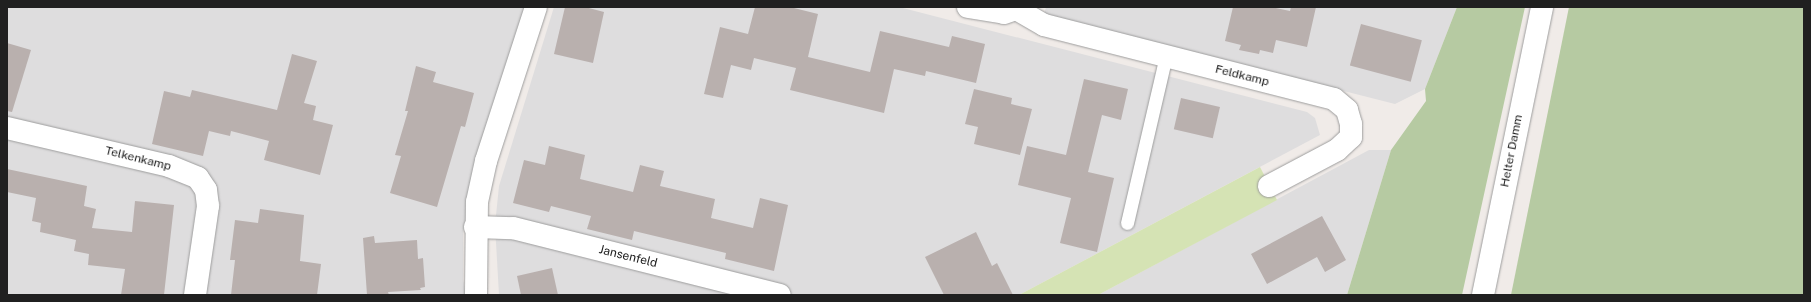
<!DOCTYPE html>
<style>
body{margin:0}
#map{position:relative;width:1811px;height:302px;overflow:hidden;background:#f0ebe8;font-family:"Public Sans",sans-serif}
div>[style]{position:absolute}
.residential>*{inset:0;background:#deddde}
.grass>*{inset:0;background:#d5e3b4}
.forest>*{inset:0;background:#b6caa2}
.building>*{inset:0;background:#b9b0ae;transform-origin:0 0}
.roads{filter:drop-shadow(0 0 1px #9d9d9d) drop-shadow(0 0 1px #9d9d9d)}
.service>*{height:13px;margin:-6.5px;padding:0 6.5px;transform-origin:6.5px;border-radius:6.5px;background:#fff}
.minor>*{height:22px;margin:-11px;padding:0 11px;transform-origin:11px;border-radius:11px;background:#fff}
.tertiary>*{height:22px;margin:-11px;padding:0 11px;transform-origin:11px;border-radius:11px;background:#fff}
span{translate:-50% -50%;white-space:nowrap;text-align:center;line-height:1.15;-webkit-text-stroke:4px #fff;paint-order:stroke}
.street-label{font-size:12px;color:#202020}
.frame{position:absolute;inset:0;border:8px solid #202020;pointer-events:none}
</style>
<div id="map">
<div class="residential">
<div style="clip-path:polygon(7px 7px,526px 7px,478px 165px,463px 233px,463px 279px,466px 295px,7px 295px)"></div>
<div style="clip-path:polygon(554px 7px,899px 7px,1307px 112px,1315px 118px,1320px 135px,1019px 295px,499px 295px,495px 225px,499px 186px)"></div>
<div style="clip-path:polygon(1046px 7px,1457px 7px,1425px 89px,1395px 104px,1044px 15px)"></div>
<div style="clip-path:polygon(1369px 150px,1391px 150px,1347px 295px,1098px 295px)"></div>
</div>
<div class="grass">
<div style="clip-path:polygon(1260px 167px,1277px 200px,1098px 295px,1019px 295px)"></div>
</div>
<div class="forest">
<div style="clip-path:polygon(1457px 7px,1525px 7px,1462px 295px,1347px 295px,1391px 150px,1426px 101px,1425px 89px)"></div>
<div style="clip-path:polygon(1569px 7px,1804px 7px,1804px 295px,1511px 295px)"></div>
</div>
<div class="building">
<div style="clip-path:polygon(565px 7px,585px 7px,604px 12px,593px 63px,554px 54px)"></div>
<div style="clip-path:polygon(755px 7px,790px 7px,818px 14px,808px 57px,870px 72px,880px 31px,949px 47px,952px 36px,985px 44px,976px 83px,926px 71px,925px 76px,894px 69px,884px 113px,790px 90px,796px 68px,754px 58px,751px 70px,731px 65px,723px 98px,704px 94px,720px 27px,748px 34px)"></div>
<div style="clip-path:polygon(1233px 7px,1271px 7px,1290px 11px,1291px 7px,1316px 7px,1307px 47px,1276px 40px,1273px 53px,1260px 50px,1259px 54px,1239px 50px,1241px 45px,1225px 41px)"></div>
<div style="left:1361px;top:24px;width:63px;height:43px;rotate:15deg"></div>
<div style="clip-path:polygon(7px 43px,31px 50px,12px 112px,7px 111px)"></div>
<div style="clip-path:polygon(292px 54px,317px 61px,304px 103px,316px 106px,313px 120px,333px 125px,320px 175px,264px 160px,269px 141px,231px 131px,230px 136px,209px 131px,203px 156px,152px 144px,164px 91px,190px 97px,192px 90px,277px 110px)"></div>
<div style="clip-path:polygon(416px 66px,436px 72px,433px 82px,474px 93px,465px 127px,461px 126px,437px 207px,390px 193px,401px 156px,395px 155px,408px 111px,405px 111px)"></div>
<div style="clip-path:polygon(1084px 79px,1128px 89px,1121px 120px,1102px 115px,1088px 172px,1114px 178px,1097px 252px,1060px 243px,1071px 198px,1018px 185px,1027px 146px,1066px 155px)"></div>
<div style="clip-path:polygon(974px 89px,1012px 98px,1011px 104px,1032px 109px,1020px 155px,974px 144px,978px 127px,965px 124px)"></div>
<div style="left:1181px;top:98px;width:40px;height:32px;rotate:13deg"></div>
<div style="clip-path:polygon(549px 146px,585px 155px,580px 179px,633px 192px,640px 165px,664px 171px,660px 186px,715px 199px,711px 218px,753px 228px,760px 198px,788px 205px,774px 271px,725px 259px,726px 253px,634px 231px,632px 240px,587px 229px,591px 216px,551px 206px,549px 212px,513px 203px,524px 160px,545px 165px)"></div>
<div style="clip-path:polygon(7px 169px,87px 186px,84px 206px,96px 209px,92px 228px,132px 232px,135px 201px,174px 205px,164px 295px,121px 295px,125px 269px,88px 265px,89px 254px,74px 251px,76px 240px,40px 232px,41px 223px,32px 221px,36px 198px,7px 192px)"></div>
<div style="clip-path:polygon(260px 209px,304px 215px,300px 261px,321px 264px,317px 295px,231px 295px,235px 260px,230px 260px,235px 220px,258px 223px)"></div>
<div style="clip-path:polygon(1322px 216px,1346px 260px,1325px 272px,1317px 257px,1267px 284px,1251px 254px)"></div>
<div style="clip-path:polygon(976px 232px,992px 266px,997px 263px,1013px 295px,944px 295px,925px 257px)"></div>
<div style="clip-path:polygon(374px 236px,375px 243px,417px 240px,418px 259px,423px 258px,425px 287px,420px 288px,421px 290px,388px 292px,389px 295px,367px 295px,363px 238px)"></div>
<div style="clip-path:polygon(552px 268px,558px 295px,521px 295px,517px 276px)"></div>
</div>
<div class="roads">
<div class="service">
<div style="left:1127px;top:223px;width:171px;rotate:-76.9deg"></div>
</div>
<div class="minor">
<div style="left:968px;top:7px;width:36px;rotate:9deg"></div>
<div style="left:1004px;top:13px;width:18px;rotate:-19deg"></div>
<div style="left:1018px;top:10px;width:30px;rotate:30deg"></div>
<div style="left:1044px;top:25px;width:299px;rotate:14.3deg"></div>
<div style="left:1334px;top:99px;width:17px;rotate:40deg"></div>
<div style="left:1347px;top:110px;width:15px;rotate:74deg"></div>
<div style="left:1351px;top:124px;width:13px;rotate:90deg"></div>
<div style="left:1351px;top:137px;width:19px;rotate:137deg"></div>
<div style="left:1337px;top:150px;width:77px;rotate:152.1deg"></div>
<div style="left:7px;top:128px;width:166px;rotate:13.2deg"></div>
<div style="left:169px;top:166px;width:31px;rotate:22deg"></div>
<div style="left:198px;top:178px;width:14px;rotate:56deg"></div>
<div style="left:206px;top:190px;width:16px;rotate:83deg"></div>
<div style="left:208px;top:206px;width:90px;rotate:98.3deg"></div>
<div style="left:475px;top:227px;width:38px;rotate:2deg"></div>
<div style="left:513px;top:228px;width:275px;rotate:14.1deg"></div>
<div style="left:476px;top:295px;width:93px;rotate:-89.4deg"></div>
<div style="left:477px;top:202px;width:42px;rotate:-77.6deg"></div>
<div style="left:486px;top:161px;width:162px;rotate:-72deg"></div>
</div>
<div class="tertiary">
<div style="left:1483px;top:295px;width:294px;rotate:-78.4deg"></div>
</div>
</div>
<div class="street-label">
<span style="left:1242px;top:76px;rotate:14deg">Feldkamp</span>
<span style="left:1512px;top:151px;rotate:-79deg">Helter Damm</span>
<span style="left:138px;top:159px;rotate:14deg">Telkenkamp</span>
<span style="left:628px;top:257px;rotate:14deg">Jansenfeld</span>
</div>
<div class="frame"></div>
</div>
